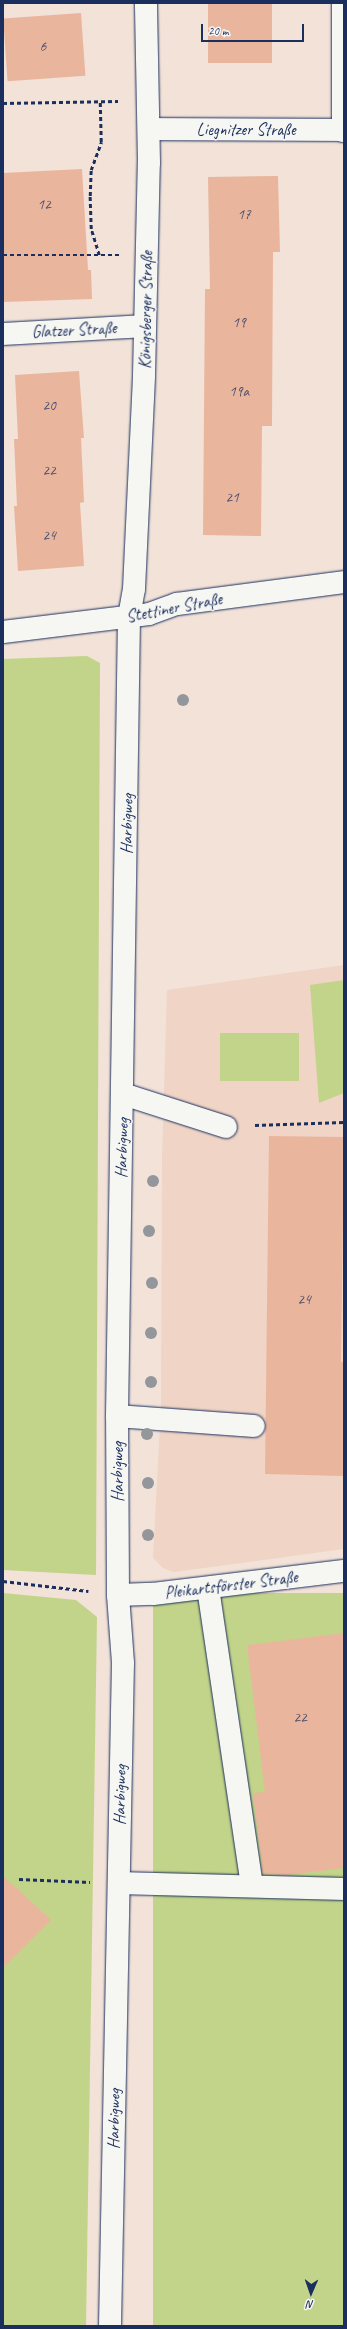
<!DOCTYPE html>
<meta charset="utf-8">
<style>
body{margin:0}
#map{position:relative;width:347px;height:2329px;overflow:hidden;background:#f2e2d8;font-family:Caveat,sans-serif}
div>[style]{position:absolute}
.built>*{inset:0;background:#f0d4c6}
.green>*{inset:0;background:#c2d489;transform-origin:0 0}
.building>*{inset:0;background:#eab59d;transform-origin:0 0}
.path>*{height:2.5px;margin-top:-1.25px;transform-origin:0;background:repeating-linear-gradient(90deg,#1b2f5e 0 4px,transparent 0 7px)}
.roads{filter:drop-shadow(0 0 1px #1b2f5e) drop-shadow(0 0 1px #1b2f5e)}
.minor>*{height:22px;margin:-11px;padding:0 11px;transform-origin:11px;border-radius:11px;background:#f6f6f2}
.trees>*{width:12px;height:12px;margin:-6px;border-radius:50%;background:#93969b}
span{translate:-50% -50%;white-space:nowrap;text-align:center;line-height:1.15;-webkit-text-stroke:3px #f6f6f2;paint-order:stroke}
.number-label{font-size:15px;color:#4f506e}
.number-label span{-webkit-text-stroke-width:0}
.street-label{font-size:17px;color:#1b2f5e}
.frame{position:absolute;inset:0;border:4px solid #1b2f5e;pointer-events:none}
.north{position:absolute;left:291px;top:2273px;width:40px;height:40px;-webkit-text-stroke:3px #f6f6f2;paint-order:stroke;rotate:182deg;font-size:11px;font-weight:700;line-height:16px;text-align:center;color:#1b2f5e}
.north::after{content:'';display:block;margin:auto;width:14px;height:18px;background:#1b2f5e;clip-path:polygon(50% 0,100% 100%,50% 72%,0 100%)}
.scale{position:absolute;left:201px;top:24px;width:103px;height:18px;box-sizing:border-box;border:2px solid #1b2f5e;border-top:0;padding-left:5px;font-size:12px;line-height:14px;white-space:nowrap;color:#1b2f5e;-webkit-text-stroke:3px #f6f6f2;paint-order:stroke}
</style>
<div id="map">
<div class="built">
<div style="clip-path:polygon(344px 965px,344px 1549px,174px 1572px,163px 1568px,153px 1558px,161px 1406px,162px 1157px,167px 990px)"></div>
</div>
<div class="green">
<div style="clip-path:polygon(87px 656px,100px 663px,96px 1575px,3px 1570px,3px 659px)"></div>
<div style="clip-path:polygon(344px 980px,344px 1093px,319px 1103px,310px 985px)"></div>
<div style="left:220px;top:1033px;width:79px;height:48px"></div>
<div style="clip-path:polygon(3px 1593px,76px 1600px,97px 1617px,86px 2326px,3px 2326px)"></div>
<div style="left:344px;top:1593px;width:733px;height:191px;rotate:90deg"></div>
</div>
<div class="building">
<div style="left:208px;top:3px;width:64px;height:60px"></div>
<div style="left:81px;top:13px;width:63px;height:78px;rotate:86deg"></div>
<div style="clip-path:polygon(82px 169px,88px 270px,91px 270px,92px 299px,3px 302px,3px 173px)"></div>
<div style="clip-path:polygon(278px 176px,280px 252px,273px 252px,272px 426px,262px 426px,261px 536px,203px 535px,205px 289px,210px 289px,208px 177px)"></div>
<div style="clip-path:polygon(79px 371px,84px 438px,81px 438px,84px 502px,80px 503px,84px 566px,18px 571px,14px 506px,17px 506px,14px 439px,18px 439px,15px 375px)"></div>
<div style="clip-path:polygon(269px 1136px,344px 1137px,341px 1362px,344px 1362px,344px 1476px,265px 1474px)"></div>
<div style="clip-path:polygon(344px 1633px,344px 1868px,287px 1875px,263px 1874px,253px 1793px,265px 1792px,247px 1645px)"></div>
<div style="clip-path:polygon(3px 1876px,51px 1920px,3px 1968px)"></div>
</div>
<div class="path">
<div style="left:3px;top:103px;width:115px;rotate:-1deg"></div>
<div style="left:3px;top:255px;width:116px"></div>
<div style="left:99px;top:255px;width:27px;rotate:-107deg"></div>
<div style="left:91px;top:229px;width:33px;rotate:-92deg"></div>
<div style="left:90px;top:196px;width:26px;rotate:-88deg"></div>
<div style="left:91px;top:170px;width:30px;rotate:-70deg"></div>
<div style="left:101px;top:142px;width:41px;rotate:-91.4deg"></div>
<div style="left:255px;top:1125px;width:89px;rotate:-1.9deg"></div>
<div style="left:3px;top:1581px;width:86px;rotate:6.7deg"></div>
<div style="left:19px;top:1879px;width:71px;rotate:2.4deg"></div>
</div>
<div class="roads">
<div class="minor">
<div style="left:343px;top:3px;width:128px;rotate:90deg"></div>
<div style="left:149px;top:129px;width:195px;rotate:0.3deg"></div>
<div style="left:3px;top:334px;width:141px;rotate:-3.2deg"></div>
<div style="left:3px;top:632px;width:147px;rotate:-7deg"></div>
<div style="left:149px;top:614px;width:30px;rotate:-20deg"></div>
<div style="left:177px;top:604px;width:168px;rotate:-7.5deg"></div>
<div style="left:123px;top:1094px;width:108px;rotate:17.8deg"></div>
<div style="left:117px;top:1416px;width:137px;rotate:4.2deg"></div>
<div style="left:208px;top:1588px;width:301px;rotate:81.6deg"></div>
<div style="left:118px;top:1595px;width:35px;rotate:-2deg"></div>
<div style="left:153px;top:1594px;width:192px;rotate:-6.9deg"></div>
<div style="left:119px;top:1883px;width:225px;rotate:1.5deg"></div>
<div style="left:110px;top:2326px;width:663px;rotate:-88.88deg"></div>
<div style="left:123px;top:1663px;width:68px;rotate:-94.2deg"></div>
<div style="left:118px;top:1595px;width:179px;rotate:-90.3deg"></div>
<div style="left:117px;top:1416px;width:799px;rotate:-89.14deg"></div>
<div style="left:129px;top:617px;width:28px;rotate:-80deg"></div>
<div style="left:134px;top:589px;width:213px;rotate:-87.3deg"></div>
<div style="left:144px;top:376px;width:213px;rotate:-88.7deg"></div>
<div style="left:149px;top:163px;width:160px;rotate:-91.1deg"></div>
</div>
</div>
<div class="trees">
<div style="left:183px;top:700px"></div>
<div style="left:153px;top:1181px"></div>
<div style="left:149px;top:1231px"></div>
<div style="left:152px;top:1283px"></div>
<div style="left:151px;top:1333px"></div>
<div style="left:151px;top:1382px"></div>
<div style="left:147px;top:1434px"></div>
<div style="left:148px;top:1483px"></div>
<div style="left:148px;top:1535px"></div>
</div>
<div class="number-label">
<span style="left:43px;top:47px">6</span>
<span style="left:44px;top:205px">12</span>
<span style="left:244px;top:215px">17</span>
<span style="left:239px;top:323px">19</span>
<span style="left:239px;top:392px">19a</span>
<span style="left:49px;top:406px">20</span>
<span style="left:49px;top:471px">22</span>
<span style="left:232px;top:498px">21</span>
<span style="left:49px;top:536px">24</span>
<span style="left:304px;top:1300px">24</span>
<span style="left:300px;top:1718px">22</span>
</div>
<div class="street-label">
<span style="left:246px;top:130px">Liegnitzer Straße</span>
<span style="left:146px;top:310px;rotate:-89deg">Königsberger Straße</span>
<span style="left:74px;top:330px;rotate:-3deg">Glatzer Straße</span>
<span style="left:174px;top:608px;rotate:-11deg">Stettiner Straße</span>
<span style="left:127px;top:824px;rotate:-89deg">Harbigweg</span>
<span style="left:122px;top:1148px;rotate:-88deg">Harbigweg</span>
<span style="left:118px;top:1472px;rotate:-90deg">Harbigweg</span>
<span style="left:231px;top:1585px;rotate:-7deg">Pleikartsförster Straße</span>
<span style="left:120px;top:1795px;rotate:-89deg">Harbigweg</span>
<span style="left:114px;top:2119px;rotate:-89deg">Harbigweg</span>
</div>
<div class="frame"></div>
<div class="north">N</div>
<div class="scale">20 m</div>
</div>
